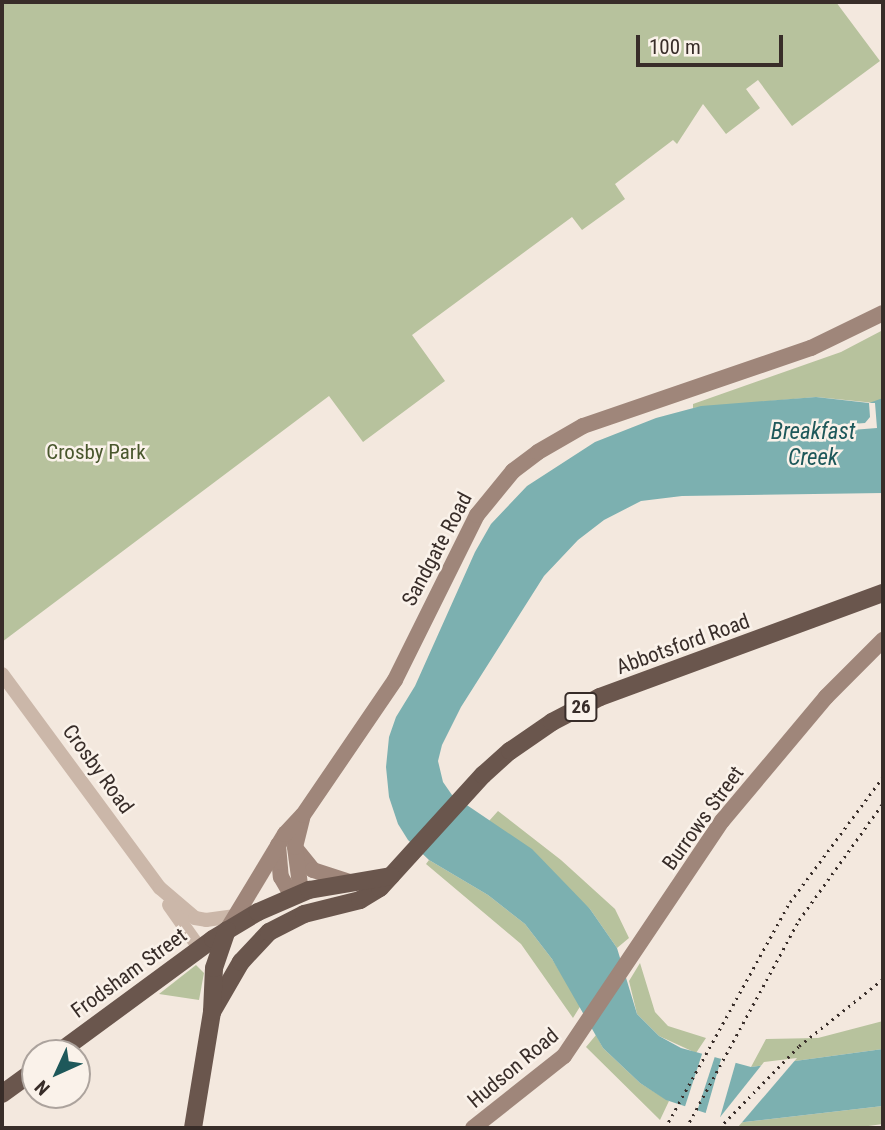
<!DOCTYPE html>
<style>
body{margin:0}
#map{position:relative;width:885px;height:1130px;overflow:hidden;background:#f3e8de;font-family:"Roboto Condensed",sans-serif}
div>[style]{position:absolute}
.green>*{inset:0;background:#b7c29d}
.water>*{inset:0;background:#7cb0b0}
.pier>*{inset:0;background:#f3e8de;transform-origin:0 0}
.tertiary>*{height:14px;margin:-7px;padding:0 7px;transform-origin:7px;border-radius:7px;background:#cbb7a9}
.secondary>*{height:16px;margin:-8px;padding:0 8px;transform-origin:8px;border-radius:8px;background:#9f867a}
.trunk>*{height:18px;margin:-9px;padding:0 9px;transform-origin:9px;border-radius:9px;background:#6a564d}
.rail>*{height:2.5px;margin-top:-1.25px;transform-origin:0;background:repeating-linear-gradient(90deg,#382d29 0 2px,transparent 0 7px)}
span{translate:-50% -50%;white-space:nowrap;text-align:center;line-height:1.15;-webkit-text-stroke:5px #faf2ea;paint-order:stroke}
.shield-label span{padding:2px 5px;background:#faf2ea;border:2px solid;border-radius:5px;-webkit-text-stroke-width:0}
.shield-label{font-size:19px;color:#382d29;font-weight:700}
.park-label{font-size:21px;color:#49572d}
.street-label{font-size:21px;color:#382d29}
.water-label{font-size:23px;color:#1e585a;font-style:italic}
.frame{position:absolute;inset:0;border:4px solid #382d29;pointer-events:none}
.north{position:absolute;left:21px;top:1039px;width:70px;height:70px;box-sizing:border-box;background:#faf2ea;border:2px solid #aca39d;border-radius:50%;rotate:225deg;font-size:19px;font-weight:700;line-height:28px;text-align:center;color:#382d29}
.north::after{content:'';display:block;margin:auto;width:24px;height:32px;background:#1e585a;clip-path:polygon(50% 0,100% 100%,50% 72%,0 100%)}
.scale{position:absolute;left:636px;top:35px;width:147px;height:32px;box-sizing:border-box;border:4px solid #382d29;border-top:0;padding-left:9px;font-size:21px;line-height:24px;white-space:nowrap;color:#382d29;-webkit-text-stroke:5px #faf2ea;paint-order:stroke}
</style>
<div id="map">
<div class="green">
<div style="clip-path:polygon(2px 2px,836px 2px,880px 61px,792px 126px,758px 80px,746px 89px,760px 108px,726px 134px,703px 104px,677px 144px,673px 140px,615px 184px,625px 199px,582px 230px,572px 217px,412px 335px,445px 381px,363px 442px,329px 396px,2px 642px)"></div>
<div style="clip-path:polygon(883px 330px,883px 398px,875px 403px,816px 397px,693px 408px,693px 404px,841px 352px)"></div>
<div style="clip-path:polygon(498px 811px,561px 860px,615px 909px,629px 938px,617px 948px,590px 909px,489px 821px)"></div>
<div style="clip-path:polygon(429px 860px,488px 895px,525px 924px,552px 959px,581px 1005px,573px 1018px,521px 944px,426px 864px)"></div>
<div style="clip-path:polygon(640px 963px,655px 1012px,668px 1026px,706px 1038px,696px 1053px,659px 1036px,637px 1014px,629px 981px)"></div>
<div style="clip-path:polygon(196px 965px,204px 973px,199px 1000px,159px 994px)"></div>
<div style="clip-path:polygon(883px 1021px,883px 1049px,751px 1067px,766px 1039px,818px 1038px)"></div>
<div style="clip-path:polygon(596px 1035px,603px 1048px,640px 1083px,669px 1101px,660px 1120px,586px 1047px)"></div>
<div style="clip-path:polygon(883px 1106px,883px 1124px,854px 1128px,738px 1128px,736px 1123px)"></div>
</div>
<div class="water">
<div style="clip-path:polygon(816px 397px,869px 403px,883px 398px,883px 493px,682px 496px,641px 501px,604px 520px,578px 540px,544px 576px,461px 707px,442px 745px,438px 761px,443px 782px,452px 795px,532px 849px,590px 909px,617px 948px,637px 1014px,659px 1036px,681px 1048px,751px 1067px,883px 1049px,883px 1106px,736px 1123px,666px 1100px,640px 1083px,603px 1048px,552px 959px,525px 924px,488px 895px,429px 860px,408px 840px,398px 824px,389px 797px,386px 767px,389px 737px,396px 717px,415px 686px,475px 552px,491px 524px,527px 486px,595px 442px,656px 418px,701px 406px)"></div>
</div>
<div class="pier">
<div style="clip-path:polygon(869px 403px,875px 403px,877px 428px,814px 433px,813px 427px,865px 423px,870px 417px)"></div>
<div style="left:703px;top:1051px;width:13px;height:63px;rotate:18deg"></div>
<div style="left:722px;top:1056px;width:15px;height:64px;rotate:16deg"></div>
<div style="clip-path:polygon(797px 1058px,738px 1127px,717px 1121px,764px 1062px)"></div>
</div>
<div class="tertiary">
<div style="left:2px;top:674px;width:266px;rotate:53.6deg"></div>
<div style="left:160px;top:888px;width:46px;rotate:40.6deg"></div>
<div style="left:195px;top:918px;width:11px;rotate:10deg"></div>
<div style="left:206px;top:920px;width:37px;rotate:-8deg"></div>
<div style="left:169px;top:905px;width:54px;rotate:54.8deg"></div>
</div>
<div class="secondary">
<div style="left:278px;top:845px;width:32px;rotate:85deg"></div>
<div style="left:281px;top:877px;width:22px;rotate:60deg"></div>
<div style="left:296px;top:849px;width:27px;rotate:51deg"></div>
<div style="left:313px;top:870px;width:38px;rotate:18deg"></div>
<div style="left:301px;top:892px;width:45px;rotate:-97.6deg"></div>
<div style="left:295px;top:847px;width:30px;rotate:-76deg"></div>
<div style="left:227px;top:930px;width:112px;rotate:-58.9deg"></div>
<div style="left:285px;top:834px;width:26px;rotate:-47deg"></div>
<div style="left:303px;top:815px;width:163px;rotate:-55.7deg"></div>
<div style="left:395px;top:680px;width:184px;rotate:-63.6deg"></div>
<div style="left:477px;top:515px;width:57px;rotate:-50.7deg"></div>
<div style="left:513px;top:471px;width:31px;rotate:-37deg"></div>
<div style="left:538px;top:452px;width:52px;rotate:-30deg"></div>
<div style="left:583px;top:426px;width:241px;rotate:-18.9deg"></div>
<div style="left:811px;top:348px;width:80px;rotate:-25.9deg"></div>
<div style="left:473px;top:1128px;width:116px;rotate:-38.4deg"></div>
<div style="left:564px;top:1056px;width:283px;rotate:-56.1deg"></div>
<div style="left:722px;top:821px;width:162px;rotate:-50deg"></div>
<div style="left:826px;top:697px;width:81px;rotate:-45deg"></div>
</div>
<div class="trunk">
<div style="left:212px;top:1012px;width:58px;rotate:-59.9deg"></div>
<div style="left:241px;top:962px;width:41px;rotate:-47deg"></div>
<div style="left:269px;top:932px;width:39px;rotate:-27deg"></div>
<div style="left:304px;top:914px;width:58px;rotate:-14deg"></div>
<div style="left:360px;top:900px;width:23px;rotate:-31deg"></div>
<div style="left:380px;top:888px;width:153px;rotate:-47.7deg"></div>
<div style="left:483px;top:775px;width:36px;rotate:-42deg"></div>
<div style="left:510px;top:751px;width:51px;rotate:-34.6deg"></div>
<div style="left:552px;top:722px;width:54px;rotate:-27.5deg"></div>
<div style="left:600px;top:697px;width:302px;rotate:-20.2deg"></div>
<div style="left:58px;top:1053px;width:192px;rotate:-36.3deg"></div>
<div style="left:213px;top:939px;width:52px;rotate:-31deg"></div>
<div style="left:258px;top:912px;width:56px;rotate:-23.3deg"></div>
<div style="left:309px;top:890px;width:83px;rotate:-9.7deg"></div>
<div style="left:2px;top:1094px;width:41px;rotate:-36deg"></div>
<div style="left:193px;top:1128px;width:118px;rotate:-80.7deg"></div>
<div style="left:212px;top:1012px;width:44px;rotate:-87.4deg"></div>
<div style="left:214px;top:968px;width:40px;rotate:-71.1deg"></div>
</div>
<div class="rail">
<div style="left:665px;top:1128px;width:258px;rotate:-61.1deg"></div>
<div style="left:790px;top:902px;width:156px;rotate:-53.4deg"></div>
<div style="left:686px;top:1128px;width:237px;rotate:-61.5deg"></div>
<div style="left:799px;top:920px;width:144px;rotate:-54.3deg"></div>
<div style="left:719px;top:1128px;width:115px;rotate:-45.7deg"></div>
<div style="left:799px;top:1046px;width:107px;rotate:-38.6deg"></div>
</div>
<div class="shield-label">
<span style="left:581px;top:707px">26</span>
</div>
<div class="park-label">
<span style="left:96px;top:452px">Crosby Park</span>
</div>
<div class="street-label">
<span style="left:437px;top:549px;rotate:-62deg">Sandgate Road</span>
<span style="left:683px;top:644px;rotate:-20deg">Abbotsford Road</span>
<span style="left:98px;top:769px;rotate:54deg">Crosby Road</span>
<span style="left:703px;top:818px;rotate:-54deg">Burrows Street</span>
<span style="left:129px;top:973px;rotate:-36deg">Frodsham Street</span>
<span style="left:513px;top:1068px;rotate:-40deg">Hudson Road</span>
</div>
<div class="water-label">
<span style="left:813px;top:445px">Breakfast<br>Creek</span>
</div>
<div class="frame"></div>
<div class="north">N</div>
<div class="scale">100 m</div>
</div>
